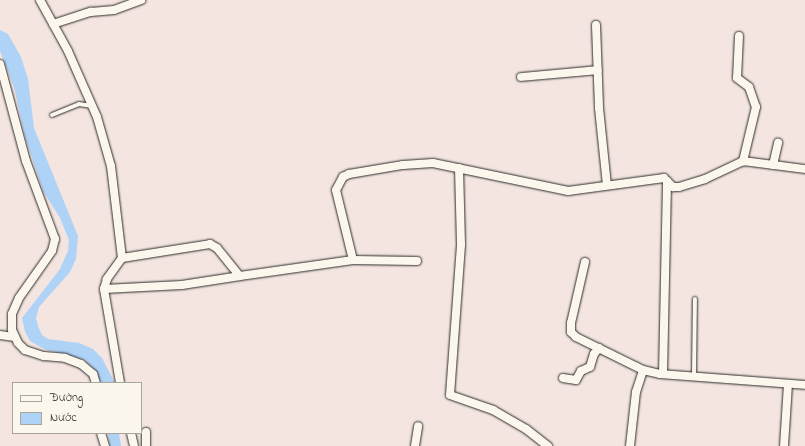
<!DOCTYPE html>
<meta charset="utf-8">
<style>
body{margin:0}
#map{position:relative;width:805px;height:446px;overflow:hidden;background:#f4e5e0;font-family:"Indie Flower",sans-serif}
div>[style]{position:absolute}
.water>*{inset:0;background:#aed3f7}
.roads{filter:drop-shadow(0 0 1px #2b2b2b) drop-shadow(0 0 1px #2b2b2b)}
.lane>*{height:4px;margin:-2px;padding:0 2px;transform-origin:2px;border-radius:2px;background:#fbf7ec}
.street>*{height:8px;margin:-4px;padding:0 4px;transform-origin:4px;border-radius:4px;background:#fbf7ec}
span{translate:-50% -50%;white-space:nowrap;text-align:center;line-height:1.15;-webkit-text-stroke:3.5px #fbf7ec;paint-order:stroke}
.legend{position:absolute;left:12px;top:382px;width:130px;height:52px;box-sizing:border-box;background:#fbf7ec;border:1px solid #a8a59f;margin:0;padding:5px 7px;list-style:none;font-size:12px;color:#2b2b2b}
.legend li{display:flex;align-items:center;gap:8px;height:20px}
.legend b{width:20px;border:1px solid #a8a59f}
</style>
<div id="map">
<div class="water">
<div style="clip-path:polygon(0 30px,8px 34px,21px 57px,28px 79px,34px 128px,78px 236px,76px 259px,70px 272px,39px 307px,36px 318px,38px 326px,42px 335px,48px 339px,79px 343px,93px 349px,102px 358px,115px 383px,100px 383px,95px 370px,85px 360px,44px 349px,30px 341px,25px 332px,22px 318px,60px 269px,68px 251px,69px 240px,60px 218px,43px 191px,25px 137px,14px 87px,0 51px)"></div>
<div style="clip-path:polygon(108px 433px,119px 433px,121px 446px,110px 446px)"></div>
</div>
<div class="roads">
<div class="lane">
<div style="left:52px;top:115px;width:29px;rotate:-22deg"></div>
<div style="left:79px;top:104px;width:13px;rotate:9deg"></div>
<div style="left:694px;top:376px;width:77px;rotate:-89.3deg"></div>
</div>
<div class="street">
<div style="left:40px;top:0;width:58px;rotate:61.2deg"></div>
<div style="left:68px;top:51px;width:72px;rotate:66.3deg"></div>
<div style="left:97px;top:117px;width:51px;rotate:74.1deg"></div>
<div style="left:111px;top:166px;width:93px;rotate:83.2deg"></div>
<div style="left:122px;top:258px;width:26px;rotate:126deg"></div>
<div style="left:107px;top:279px;width:10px;rotate:107deg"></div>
<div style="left:104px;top:289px;width:95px;rotate:80.3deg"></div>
<div style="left:53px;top:24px;width:40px;rotate:-18deg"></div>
<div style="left:91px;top:12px;width:23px;rotate:-5deg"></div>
<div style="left:114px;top:10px;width:29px;rotate:-20deg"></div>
<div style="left:596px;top:25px;width:83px;rotate:87.9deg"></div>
<div style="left:599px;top:108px;width:77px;rotate:84.1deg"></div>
<div style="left:739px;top:36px;width:42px;rotate:92.7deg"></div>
<div style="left:737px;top:78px;width:15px;rotate:37deg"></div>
<div style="left:749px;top:87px;width:21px;rotate:71deg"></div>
<div style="left:756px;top:107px;width:56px;rotate:103.5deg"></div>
<div style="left:0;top:64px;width:100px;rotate:75deg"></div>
<div style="left:26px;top:161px;width:83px;rotate:69.6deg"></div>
<div style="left:55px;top:239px;width:12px;rotate:104deg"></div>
<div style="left:52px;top:251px;width:57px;rotate:125.1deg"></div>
<div style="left:19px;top:298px;width:17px;rotate:114deg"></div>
<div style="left:12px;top:314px;width:16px;rotate:90deg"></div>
<div style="left:12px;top:330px;width:14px;rotate:65deg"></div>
<div style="left:18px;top:343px;width:10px;rotate:45deg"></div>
<div style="left:25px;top:350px;width:20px;rotate:18deg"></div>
<div style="left:44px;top:356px;width:21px;rotate:5deg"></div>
<div style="left:65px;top:358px;width:17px;rotate:21deg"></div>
<div style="left:81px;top:364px;width:16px;rotate:40deg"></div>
<div style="left:93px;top:374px;width:9px;rotate:72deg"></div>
<div style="left:521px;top:77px;width:77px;rotate:-5.2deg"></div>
<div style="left:773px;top:165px;width:23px;rotate:-77deg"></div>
<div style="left:459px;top:168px;width:77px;rotate:88.5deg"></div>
<div style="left:461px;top:245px;width:150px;rotate:94.2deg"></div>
<div style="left:450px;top:395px;width:46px;rotate:19.2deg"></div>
<div style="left:493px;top:410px;width:38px;rotate:30deg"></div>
<div style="left:526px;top:429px;width:28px;rotate:38deg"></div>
<div style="left:122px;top:258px;width:89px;rotate:-9deg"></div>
<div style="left:210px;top:244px;width:8px;rotate:30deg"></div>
<div style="left:217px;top:248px;width:36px;rotate:51deg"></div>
<div style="left:240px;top:276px;width:114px;rotate:-8.1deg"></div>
<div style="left:353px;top:260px;width:64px;rotate:0.9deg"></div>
<div style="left:353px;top:260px;width:72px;rotate:-103.7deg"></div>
<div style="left:336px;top:190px;width:15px;rotate:-62deg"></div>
<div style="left:343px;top:177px;width:7px;rotate:-27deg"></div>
<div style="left:349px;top:174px;width:55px;rotate:-9.5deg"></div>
<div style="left:403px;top:165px;width:30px;rotate:-4deg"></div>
<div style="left:433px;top:163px;width:138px;rotate:11.7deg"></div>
<div style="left:568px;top:191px;width:97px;rotate:-7.7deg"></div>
<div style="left:664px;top:178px;width:13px;rotate:45deg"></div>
<div style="left:673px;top:187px;width:6px"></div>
<div style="left:679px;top:187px;width:27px;rotate:-17deg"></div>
<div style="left:705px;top:179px;width:42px;rotate:-25.3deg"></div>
<div style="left:743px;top:161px;width:63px;rotate:7.4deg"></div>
<div style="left:585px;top:262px;width:63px;rotate:102.9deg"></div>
<div style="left:571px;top:323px;width:9px;rotate:90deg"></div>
<div style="left:571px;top:332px;width:7px;rotate:45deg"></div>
<div style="left:576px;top:337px;width:75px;rotate:26.2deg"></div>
<div style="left:643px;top:370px;width:17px;rotate:13deg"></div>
<div style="left:660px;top:374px;width:145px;rotate:4.3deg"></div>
<div style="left:104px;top:289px;width:78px;rotate:-2.9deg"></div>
<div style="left:182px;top:285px;width:59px;rotate:-8.8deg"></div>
<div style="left:0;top:335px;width:15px;rotate:8deg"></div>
<div style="left:663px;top:374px;width:193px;rotate:-88.8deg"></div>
<div style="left:563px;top:378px;width:13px;rotate:9deg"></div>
<div style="left:576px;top:380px;width:10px;rotate:-61deg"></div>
<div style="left:581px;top:371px;width:10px;rotate:-24deg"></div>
<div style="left:590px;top:367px;width:14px;rotate:-73deg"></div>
<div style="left:594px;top:354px;width:8px;rotate:-50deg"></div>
<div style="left:101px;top:433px;width:14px;rotate:73deg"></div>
<div style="left:131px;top:433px;width:13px;rotate:77deg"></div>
<div style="left:146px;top:446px;width:14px;rotate:-90deg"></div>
<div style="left:415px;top:446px;width:20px;rotate:-81deg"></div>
<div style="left:630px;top:446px;width:54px;rotate:-83.7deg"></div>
<div style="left:636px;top:392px;width:23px;rotate:-72deg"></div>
<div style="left:784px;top:446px;width:62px;rotate:-86.3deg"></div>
</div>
</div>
<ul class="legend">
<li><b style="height:5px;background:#fbf7ec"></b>Đường</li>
<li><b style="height:11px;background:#aed3f7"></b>Nước</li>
</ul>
</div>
